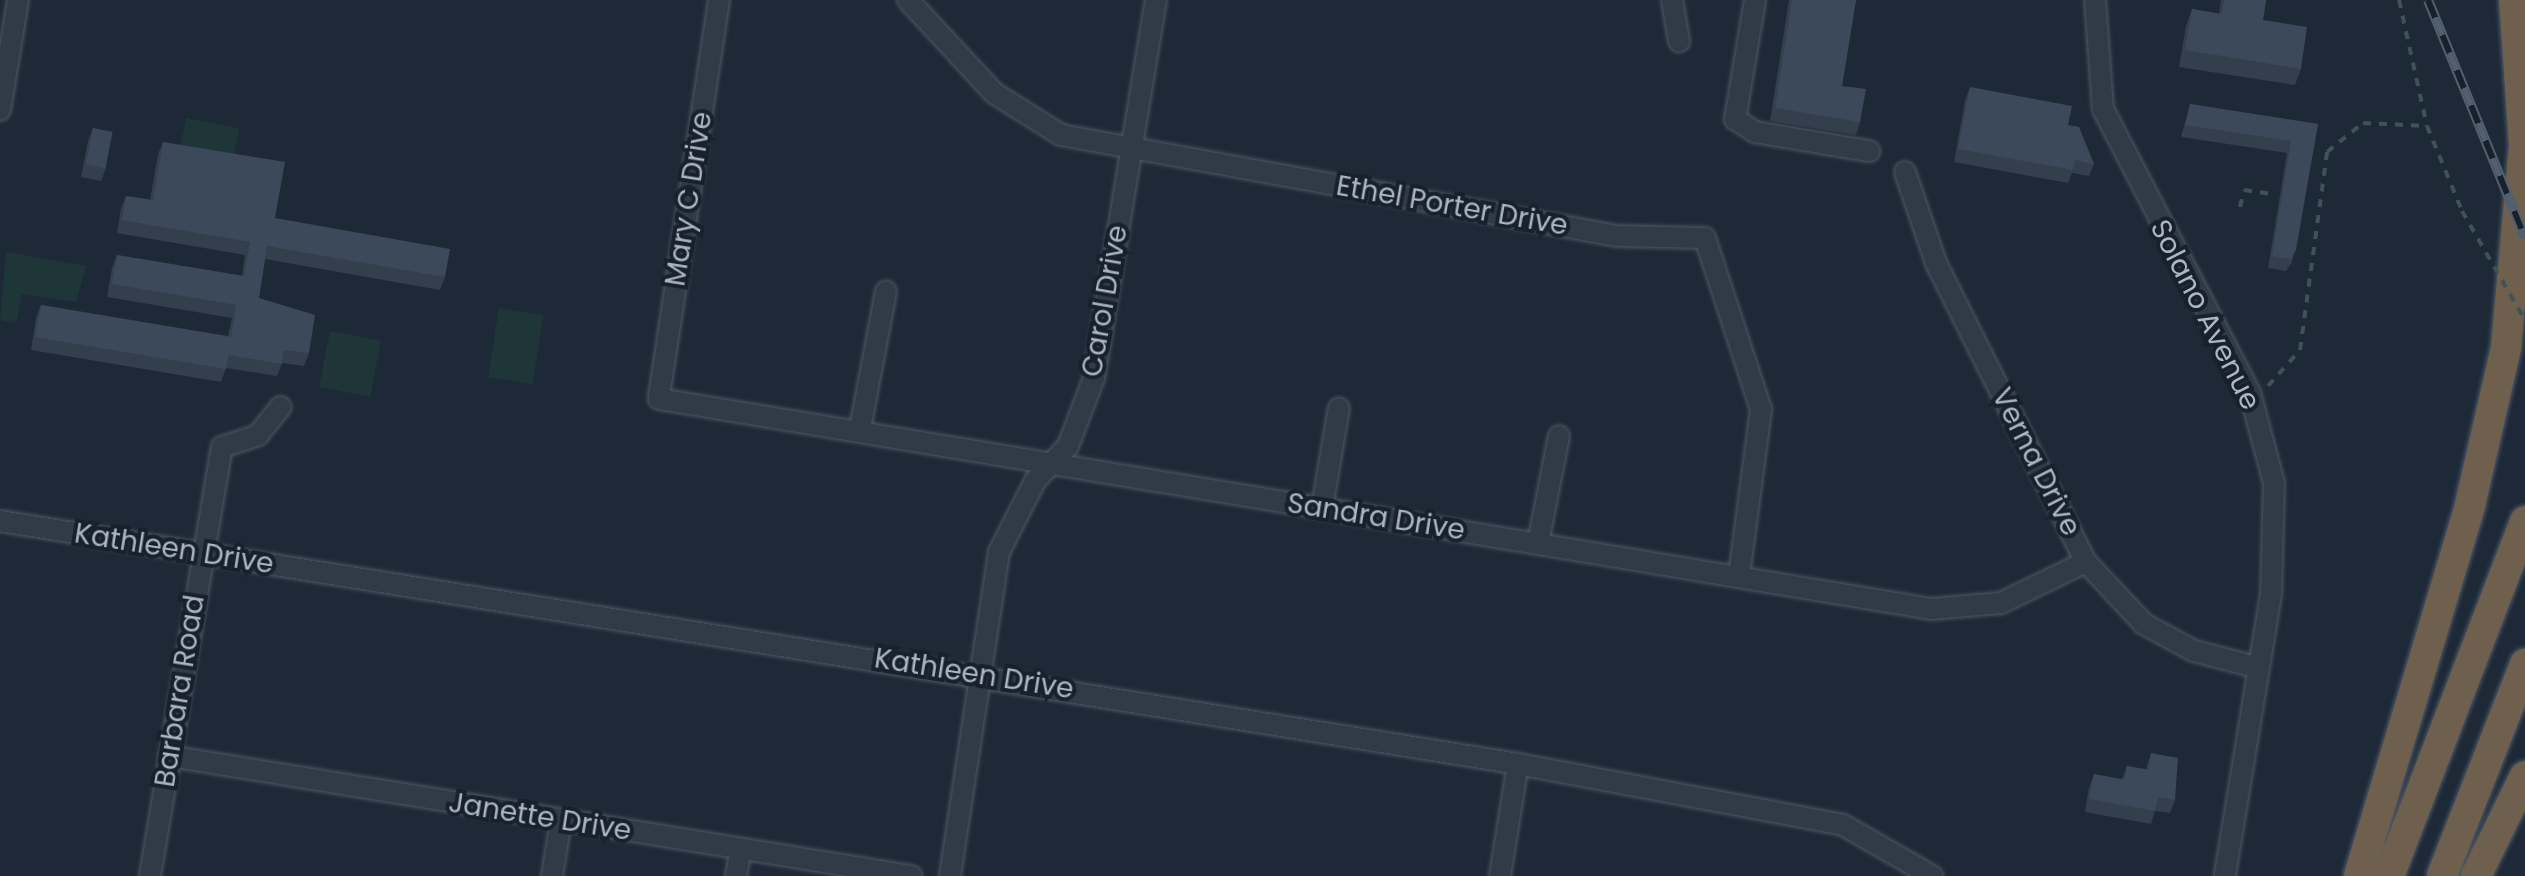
<!DOCTYPE html>
<style>
body{margin:0}
#map{position:relative;width:2525px;height:876px;overflow:hidden;background:#1d2937;font-family:Poppins,sans-serif}
div>[style]{position:absolute}
.green>*{inset:0;background:#1f3638;transform-origin:0 0}
.path>*{height:4px;margin-top:-2px;transform-origin:0;background:repeating-linear-gradient(90deg,#3d5355 0 8px,transparent 0 16px)}
.roads{filter:drop-shadow(0 0 2px #4e5865) drop-shadow(0 0 2px #4e5865)}
.minor>*{height:20px;margin:-10px;padding:0 10px;transform-origin:10px;border-radius:10px;background:#313b47}
.highway>*{height:30px;margin:-15px;padding:0 15px;transform-origin:15px;border-radius:15px;background:#6e604d}
.rail>*{height:10px;margin-top:-5px;transform-origin:0;background:repeating-linear-gradient(90deg,#17202b 0 19px,#525f6f 0 38px);box-sizing:border-box;border-block:2px solid #525f6f}
.path-bridge>*{height:4px;margin-top:-2px;transform-origin:0;background:repeating-linear-gradient(90deg,#3d5355 0 8px,transparent 0 16px)}
.wall>*{inset:0;background:#333f4d}
.building>*{inset:0;background:#3b495a;transform-origin:0 0}
span{translate:-50% -50%;white-space:nowrap;text-align:center;line-height:1.15;-webkit-text-stroke:8px #17202b;paint-order:stroke}
.street-label{font-size:28px;color:#aab5c5}
</style>
<div id="map">
<div class="green">
<div style="left:186px;top:118px;width:54px;height:29px;rotate:11deg"></div>
<div style="clip-path:polygon(6px 252px,86px 266px,76px 302px,22px 294px,16px 323px,0 320px)"></div>
<div style="left:499px;top:308px;width:45px;height:70px;rotate:9deg"></div>
<div style="left:330px;top:331px;width:52px;height:57px;rotate:11deg"></div>
</div>
<div class="path">
<div style="left:2399px;top:0;width:129px;rotate:77.5deg"></div>
<div style="left:2427px;top:126px;width:92px;rotate:67.6deg"></div>
<div style="left:2240px;top:207px;width:17px;rotate:-77deg"></div>
<div style="left:2244px;top:190px;width:27px;rotate:8deg"></div>
<div style="left:2268px;top:386px;width:48px;rotate:-48.4deg"></div>
<div style="left:2300px;top:350px;width:200px;rotate:-82.2deg"></div>
<div style="left:2327px;top:152px;width:46px;rotate:-38.9deg"></div>
<div style="left:2363px;top:123px;width:64px;rotate:2.7deg"></div>
</div>
<div class="roads">
<div class="minor">
<div style="left:719px;top:0;width:403px;rotate:98.6deg"></div>
<div style="left:659px;top:399px;width:1290px;rotate:9.37deg"></div>
<div style="left:1932px;top:609px;width:69px;rotate:-5deg"></div>
<div style="left:2001px;top:603px;width:94px;rotate:-25.8deg"></div>
<div style="left:908px;top:0;width:127px;rotate:47.2deg"></div>
<div style="left:994px;top:93px;width:79px;rotate:32.1deg"></div>
<div style="left:1061px;top:135px;width:565px;rotate:10.3deg"></div>
<div style="left:1617px;top:236px;width:88px;rotate:1.3deg"></div>
<div style="left:1705px;top:238px;width:180px;rotate:71.9deg"></div>
<div style="left:1761px;top:409px;width:168px;rotate:97.5deg"></div>
<div style="left:1672px;top:0;width:42px;rotate:80.3deg"></div>
<div style="left:1755px;top:0;width:121px;rotate:99.5deg"></div>
<div style="left:1735px;top:119px;width:24px;rotate:33deg"></div>
<div style="left:1755px;top:132px;width:116px;rotate:9.5deg"></div>
<div style="left:2095px;top:0;width:109px;rotate:85.8deg"></div>
<div style="left:2103px;top:109px;width:320px;rotate:62.6deg"></div>
<div style="left:2250px;top:393px;width:93px;rotate:75.1deg"></div>
<div style="left:2274px;top:483px;width:111px;rotate:91.5deg"></div>
<div style="left:2271px;top:594px;width:286px;rotate:99.3deg"></div>
<div style="left:0;top:110px;width:111px;rotate:-80.7deg"></div>
<div style="left:1905px;top:172px;width:96px;rotate:71.2deg"></div>
<div style="left:1936px;top:263px;width:335px;rotate:63.4deg"></div>
<div style="left:2086px;top:562px;width:85px;rotate:46.9deg"></div>
<div style="left:2144px;top:624px;width:57px;rotate:28.4deg"></div>
<div style="left:2194px;top:651px;width:64px;rotate:14.5deg"></div>
<div style="left:860px;top:429px;width:140px;rotate:-79.3deg"></div>
<div style="left:1322px;top:508px;width:101px;rotate:-80.4deg"></div>
<div style="left:0;top:521px;width:1537px;rotate:9.09deg"></div>
<div style="left:1518px;top:764px;width:331px;rotate:10.6deg"></div>
<div style="left:1843px;top:825px;width:103px;rotate:29.8deg"></div>
<div style="left:1538px;top:543px;width:109px;rotate:-78.9deg"></div>
<div style="left:169px;top:756px;width:752px;rotate:9.19deg"></div>
<div style="left:150px;top:876px;width:435px;rotate:-80.5deg"></div>
<div style="left:222px;top:447px;width:38px;rotate:-18deg"></div>
<div style="left:258px;top:435px;width:36px;rotate:-51deg"></div>
<div style="left:552px;top:876px;width:56px;rotate:-80.7deg"></div>
<div style="left:736px;top:876px;width:27px;rotate:-80deg"></div>
<div style="left:950px;top:876px;width:328px;rotate:-81.4deg"></div>
<div style="left:999px;top:552px;width:80px;rotate:-63.1deg"></div>
<div style="left:1035px;top:481px;width:48px;rotate:-46.7deg"></div>
<div style="left:1068px;top:446px;width:73px;rotate:-69.1deg"></div>
<div style="left:1094px;top:378px;width:383px;rotate:-80.7deg"></div>
<div style="left:1500px;top:876px;width:113px;rotate:-80.9deg"></div>
</div>
<div class="highway">
<div style="left:2359px;top:876px;width:387px;rotate:-73.3deg"></div>
<div style="left:2470px;top:505px;width:161px;rotate:-77.1deg"></div>
<div style="left:2506px;top:348px;width:204px;rotate:-84.9deg"></div>
<div style="left:2524px;top:145px;width:145px;rotate:-93.9deg"></div>
<div style="left:2389px;top:876px;width:380px;rotate:-69deg"></div>
<div style="left:2442px;top:876px;width:228px;rotate:-68.6deg"></div>
<div style="left:2476px;top:876px;width:111px;rotate:-63.9deg"></div>
</div>
</div>
<div class="rail">
<div style="left:2428px;top:0;width:257px;rotate:67.8deg"></div>
</div>
<div class="path-bridge">
<div style="left:2462px;top:211px;width:126px;rotate:60deg"></div>
</div>
<div class="wall">
<div style="clip-path:polygon(1789px 0,1856px 0,1842px 86px,1860px 122px,1856px 135px,1770px 121px)"></div>
<div style="clip-path:polygon(2221px 0,2266px 0,2263px 20px,2301px 69px,2295px 85px,2179px 67px,2186px 26px,2192px 9px,2219px 14px)"></div>
<div style="clip-path:polygon(1970px 87px,2068px 125px,2094px 164px,2089px 176px,2072px 173px,2068px 183px,1954px 162px,1965px 100px)"></div>
<div style="clip-path:polygon(2190px 104px,2318px 124px,2292px 262px,2286px 271px,2268px 268px,2287px 153px,2181px 137px)"></div>
<div style="clip-path:polygon(93px 128px,106px 168px,101px 181px,81px 177px,88px 141px)"></div>
<div style="clip-path:polygon(163px 142px,275px 218px,445px 277px,440px 290px,265px 259px,259px 298px,309px 353px,304px 366px,282px 363px,277px 376px,226px 368px,221px 382px,31px 350px,36px 318px,41px 305px,228px 336px,232px 318px,107px 297px,112px 268px,117px 255px,242px 276px,245px 255px,117px 233px,121px 208px,126px 196px,150px 200px,158px 154px)"></div>
<div style="clip-path:polygon(2151px 753px,2175px 800px,2170px 813px,2155px 811px,2151px 824px,2085px 812px,2089px 787px,2094px 774px,2122px 779px,2127px 766px,2146px 769px)"></div>
</div>
<div class="building">
<div style="clip-path:polygon(1792px 0,1856px 0,1842px 86px,1866px 89px,1860px 122px,1775px 108px)"></div>
<div style="clip-path:polygon(2224px 0,2266px 0,2263px 20px,2307px 27px,2301px 69px,2185px 50px,2192px 9px,2222px 14px)"></div>
<div style="clip-path:polygon(1970px 87px,2072px 106px,2068px 125px,2079px 127px,2094px 164px,2075px 160px,2073px 170px,1958px 149px)"></div>
<div style="clip-path:polygon(2190px 104px,2318px 124px,2296px 250px,2291px 259px,2272px 256px,2291px 141px,2185px 125px)"></div>
<div style="left:93px;top:128px;width:20px;height:37px;rotate:11deg"></div>
<div style="clip-path:polygon(163px 142px,285px 162px,275px 218px,450px 249px,445px 277px,267px 246px,259px 298px,315px 315px,309px 353px,284px 350px,282px 364px,229px 355px,226px 369px,35px 337px,41px 305px,231px 337px,236px 305px,112px 284px,117px 255px,244px 276px,250px 242px,122px 220px,126px 196px,153px 200px)"></div>
<div style="clip-path:polygon(2151px 753px,2178px 758px,2175px 800px,2158px 797px,2155px 811px,2089px 799px,2094px 774px,2124px 780px,2127px 766px,2148px 770px)"></div>
</div>
<div class="street-label">
<span style="left:689px;top:199px;rotate:-81deg">Mary C Drive</span>
<span style="left:1452px;top:206px;rotate:10deg">Ethel Porter Drive</span>
<span style="left:1105px;top:301px;rotate:-80deg">Carol Drive</span>
<span style="left:2205px;top:315px;rotate:63deg">Solano Avenue</span>
<span style="left:2036px;top:462px;rotate:63deg">Verna Drive</span>
<span style="left:1376px;top:517px;rotate:9deg">Sandra Drive</span>
<span style="left:174px;top:549px;rotate:9deg">Kathleen Drive</span>
<span style="left:974px;top:674px;rotate:9deg">Kathleen Drive</span>
<span style="left:180px;top:691px;rotate:-81deg">Barbara Road</span>
<span style="left:540px;top:817px;rotate:9deg">Janette Drive</span>
</div>
</div>
